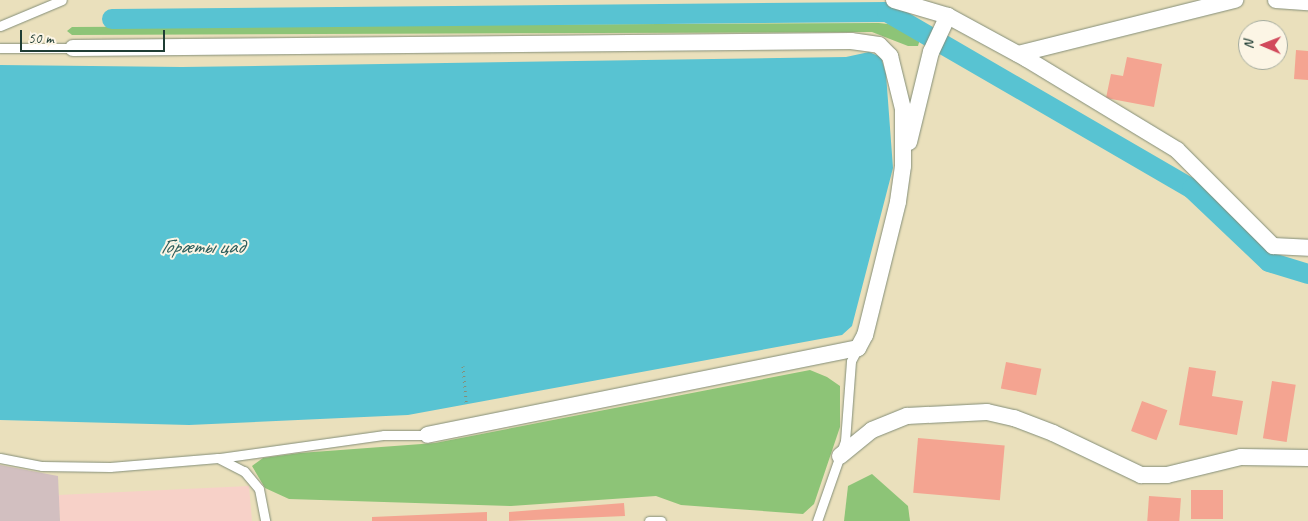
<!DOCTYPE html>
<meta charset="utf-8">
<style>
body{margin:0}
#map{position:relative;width:1308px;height:521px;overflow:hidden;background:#eae0bc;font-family:Caveat,sans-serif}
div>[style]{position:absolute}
.built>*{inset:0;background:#f7d1c8}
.industrial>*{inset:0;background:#d2bfc0}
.green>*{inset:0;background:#8dc477}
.water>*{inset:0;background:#58c3d2}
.canal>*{height:20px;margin:-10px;padding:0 10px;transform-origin:10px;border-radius:10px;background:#58c3d2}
.building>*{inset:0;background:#f4a491;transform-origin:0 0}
.path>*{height:3px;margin-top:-1.5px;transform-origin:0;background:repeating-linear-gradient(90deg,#848e78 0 1px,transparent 0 5px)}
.roads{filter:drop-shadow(0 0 1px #848e78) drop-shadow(0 0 1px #848e78)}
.lane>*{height:9px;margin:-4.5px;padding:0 4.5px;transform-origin:4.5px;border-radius:4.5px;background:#fff}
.street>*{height:16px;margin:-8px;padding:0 8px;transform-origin:8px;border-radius:8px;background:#fff}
span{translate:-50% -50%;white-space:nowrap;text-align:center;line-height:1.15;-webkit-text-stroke:4px #fcf5e5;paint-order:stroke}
.water-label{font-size:21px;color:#2d5e5c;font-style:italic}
.north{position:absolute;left:1238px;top:20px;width:50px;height:50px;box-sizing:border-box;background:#fcf5e5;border:1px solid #a4ab9e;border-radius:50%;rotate:271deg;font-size:14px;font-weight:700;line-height:20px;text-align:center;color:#1f3d34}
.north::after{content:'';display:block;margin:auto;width:18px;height:22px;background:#d1495b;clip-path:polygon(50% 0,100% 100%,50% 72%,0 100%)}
.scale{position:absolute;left:20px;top:30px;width:145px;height:22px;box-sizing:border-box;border:2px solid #1f3d34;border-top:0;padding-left:6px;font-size:15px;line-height:18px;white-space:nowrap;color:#1f3d34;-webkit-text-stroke:4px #fcf5e5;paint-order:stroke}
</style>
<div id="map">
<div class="built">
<div style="clip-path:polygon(249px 486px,252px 521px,60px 521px,58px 495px)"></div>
</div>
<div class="industrial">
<div style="clip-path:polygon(0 465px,58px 476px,60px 521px,0 521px)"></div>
</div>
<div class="green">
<div style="clip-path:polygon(879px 23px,896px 25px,920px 39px,918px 46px,908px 46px,872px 32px,72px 35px,67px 31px,72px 27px)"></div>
<div style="clip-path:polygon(810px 370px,827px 377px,840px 386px,840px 427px,814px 504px,803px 514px,681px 505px,656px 496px,511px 506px,289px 499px,265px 488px,252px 466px,263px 458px,300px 453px,435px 443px)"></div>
<div style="clip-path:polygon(872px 474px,908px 506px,910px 521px,844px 521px,848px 486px)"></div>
</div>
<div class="water">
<div style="clip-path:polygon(869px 52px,881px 57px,886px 74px,893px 168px,852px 326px,842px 335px,408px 415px,189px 425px,0 420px,0 65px,182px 67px,846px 57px)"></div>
</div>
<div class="canal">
<div style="left:112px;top:19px;width:775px;rotate:-0.52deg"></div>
<div style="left:887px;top:12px;width:353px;rotate:30.1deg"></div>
<div style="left:1192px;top:189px;width:106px;rotate:43.5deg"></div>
<div style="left:1269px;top:262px;width:41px;rotate:17.1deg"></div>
</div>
<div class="building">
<div style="clip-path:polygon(1296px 50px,1308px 51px,1308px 80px,1294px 79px)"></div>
<div style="clip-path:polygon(1127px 57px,1162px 64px,1154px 107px,1106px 98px,1111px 74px,1123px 76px)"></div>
<div style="left:1006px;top:362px;width:36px;height:27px;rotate:11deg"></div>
<div style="clip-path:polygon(1189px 367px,1216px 371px,1212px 396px,1243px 401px,1237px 435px,1179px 425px)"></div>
<div style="left:1272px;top:381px;width:24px;height:58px;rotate:9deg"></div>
<div style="left:1142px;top:401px;width:27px;height:32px;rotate:20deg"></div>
<div style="left:918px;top:438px;width:87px;height:55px;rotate:5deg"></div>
<div style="left:1223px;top:490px;width:29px;height:32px;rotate:90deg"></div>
<div style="left:1149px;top:496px;width:32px;height:25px;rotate:4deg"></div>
<div style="clip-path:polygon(624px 503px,625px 516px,509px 521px,509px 512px)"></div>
<div style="clip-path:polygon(487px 512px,487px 521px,372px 521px,372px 517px)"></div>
</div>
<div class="path">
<div style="left:463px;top:366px;width:38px;rotate:85deg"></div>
</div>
<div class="roads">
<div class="lane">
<div style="left:0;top:26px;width:67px;rotate:-22.8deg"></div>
<div style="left:0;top:48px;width:73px"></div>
<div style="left:0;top:458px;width:43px;rotate:10.8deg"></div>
<div style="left:42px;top:466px;width:68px;rotate:0.8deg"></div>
<div style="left:110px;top:467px;width:108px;rotate:-4.8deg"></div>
<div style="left:218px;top:458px;width:29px;rotate:27deg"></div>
<div style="left:244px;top:471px;width:23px;rotate:50deg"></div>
<div style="left:259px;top:489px;width:33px;rotate:79deg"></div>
<div style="left:220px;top:458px;width:166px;rotate:-8deg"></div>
<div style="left:384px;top:435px;width:44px"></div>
<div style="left:649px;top:521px;width:12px"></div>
<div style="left:817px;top:521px;width:85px;rotate:-70.7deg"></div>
<div style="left:845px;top:441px;width:80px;rotate:-85.7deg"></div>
<div style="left:851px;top:361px;width:15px;rotate:-62deg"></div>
</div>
<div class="street">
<div style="left:894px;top:0;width:56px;rotate:16.5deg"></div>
<div style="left:948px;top:16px;width:90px;rotate:28.6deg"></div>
<div style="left:1027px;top:59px;width:175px;rotate:31.2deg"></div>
<div style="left:1177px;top:150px;width:136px;rotate:45deg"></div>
<div style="left:1273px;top:246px;width:35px;rotate:3deg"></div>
<div style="left:1276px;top:0;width:32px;rotate:4deg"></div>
<div style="left:73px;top:48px;width:778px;rotate:-0.52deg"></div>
<div style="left:851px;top:41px;width:28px;rotate:8deg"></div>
<div style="left:879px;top:45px;width:16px;rotate:45deg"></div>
<div style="left:890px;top:56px;width:55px;rotate:76.2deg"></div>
<div style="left:903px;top:109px;width:57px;rotate:90deg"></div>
<div style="left:903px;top:166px;width:36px;rotate:98deg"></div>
<div style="left:898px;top:202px;width:137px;rotate:103.9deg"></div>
<div style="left:865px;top:335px;width:15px;rotate:118deg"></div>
<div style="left:858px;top:348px;width:439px;rotate:168.6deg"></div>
<div style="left:1018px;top:54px;width:224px;rotate:-14deg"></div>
<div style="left:909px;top:142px;width:93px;rotate:-76.3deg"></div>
<div style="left:931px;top:52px;width:40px;rotate:-65deg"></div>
<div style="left:840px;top:456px;width:41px;rotate:-39.1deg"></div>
<div style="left:872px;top:430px;width:38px;rotate:-22deg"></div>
<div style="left:907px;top:416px;width:80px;rotate:-2.9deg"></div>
<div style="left:987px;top:412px;width:28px;rotate:13deg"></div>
<div style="left:1014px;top:418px;width:42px;rotate:21deg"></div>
<div style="left:1053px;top:433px;width:98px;rotate:25.5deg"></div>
<div style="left:1141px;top:475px;width:26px"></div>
<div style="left:1167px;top:475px;width:76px;rotate:-13.7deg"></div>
<div style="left:1241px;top:457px;width:67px;rotate:0.9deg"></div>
</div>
</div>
<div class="water-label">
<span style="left:202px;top:246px">Горӕты цад</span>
</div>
<div class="north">N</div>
<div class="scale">50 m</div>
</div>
